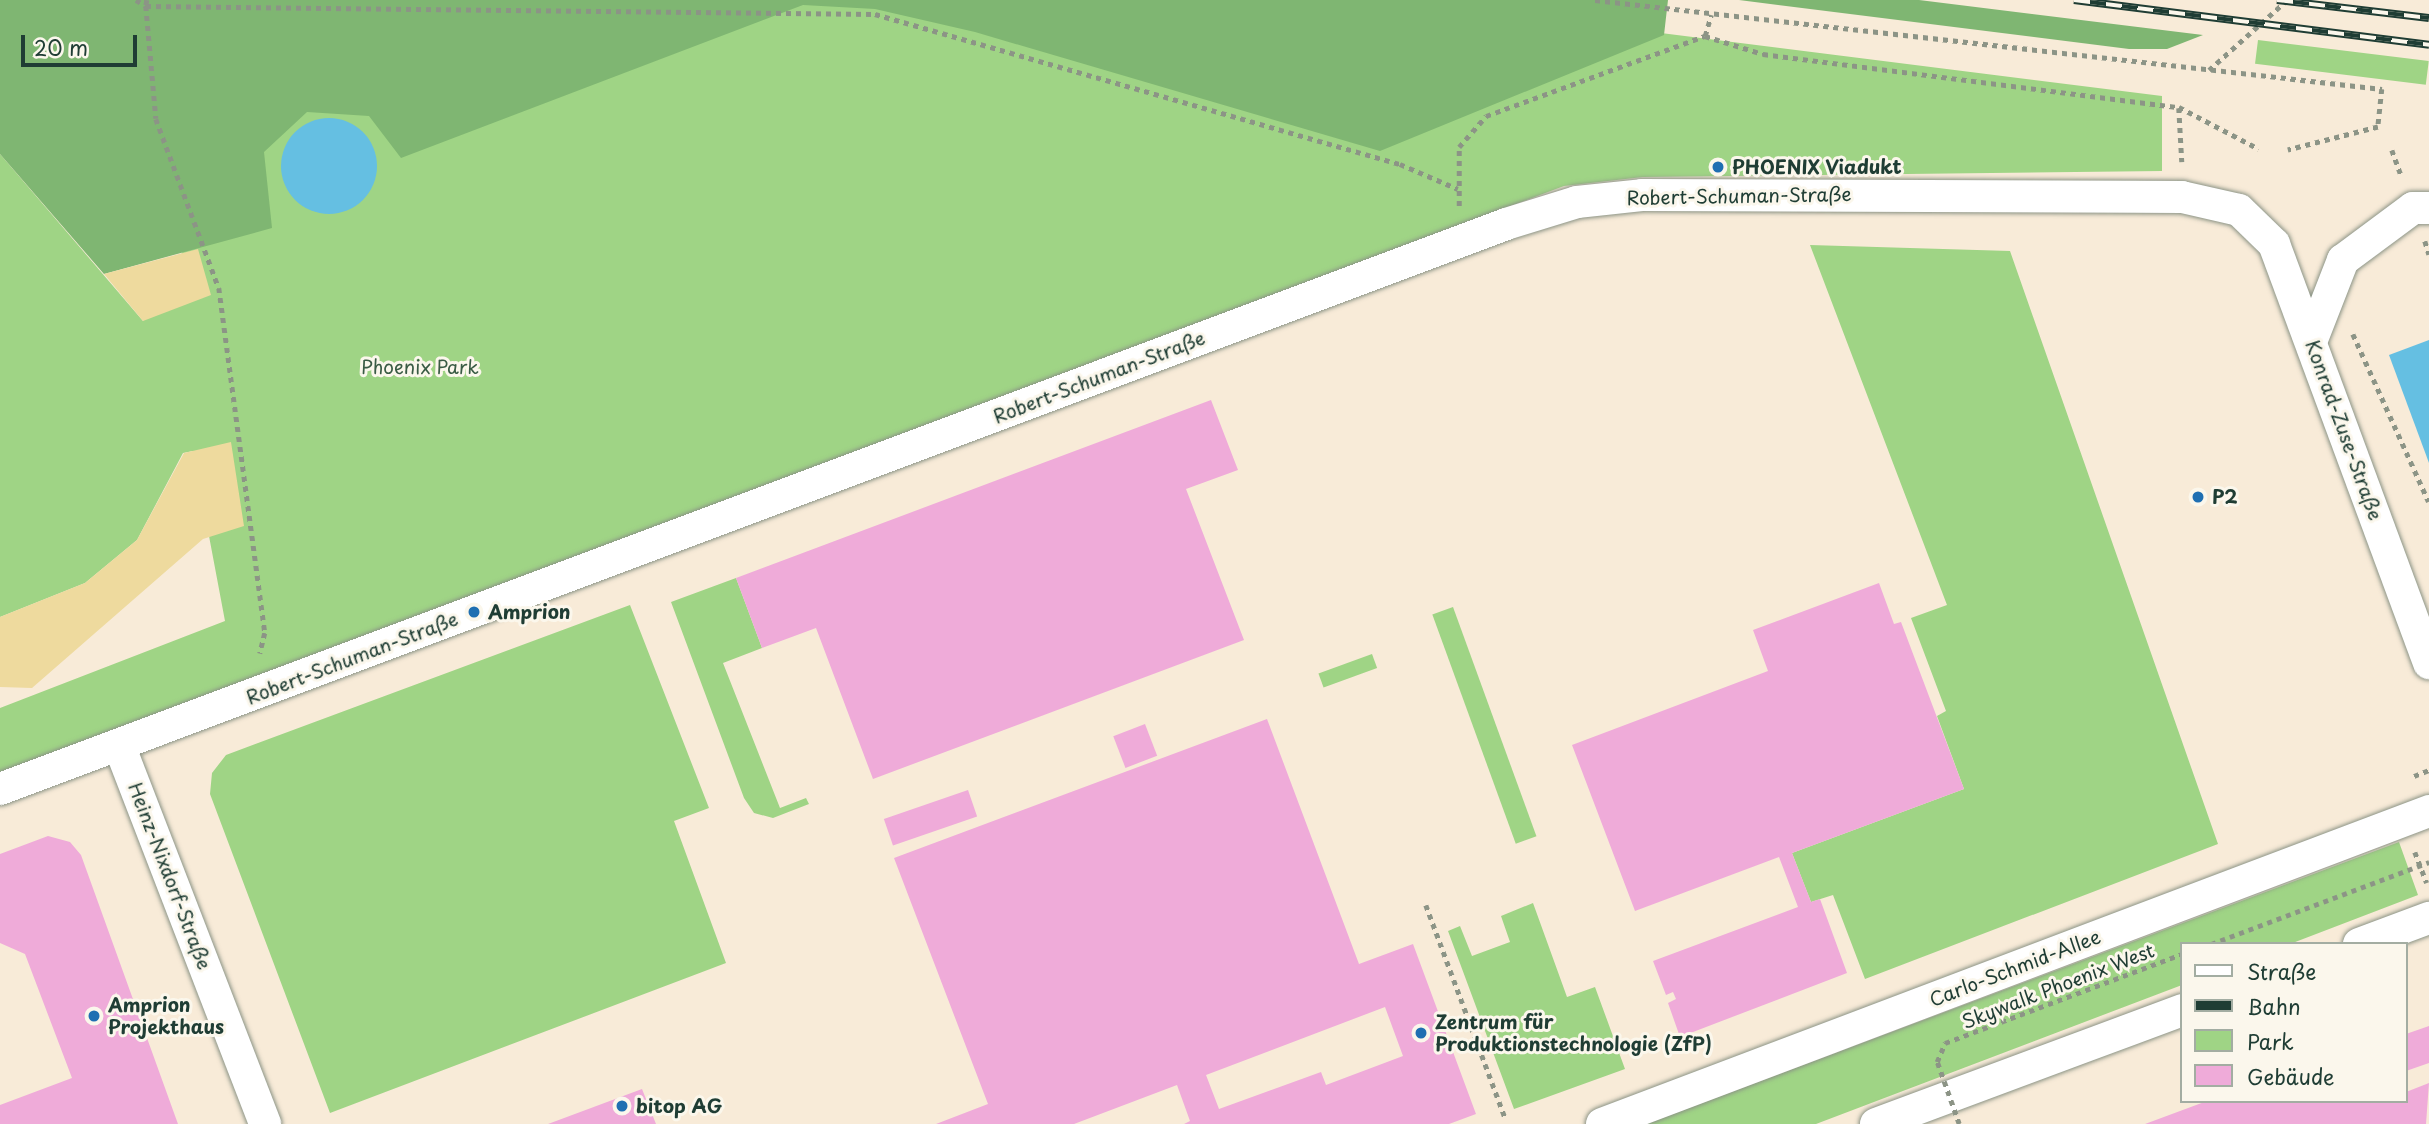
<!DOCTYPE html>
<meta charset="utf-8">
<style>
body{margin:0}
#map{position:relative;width:2429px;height:1124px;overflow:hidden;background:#f8ebd8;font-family:"Playpen Sans",sans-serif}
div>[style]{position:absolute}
.green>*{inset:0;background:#9fd485;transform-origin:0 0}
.forest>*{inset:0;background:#7fb672}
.sand>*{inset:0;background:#eeda9e}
.water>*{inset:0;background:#65bfe2}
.round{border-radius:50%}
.building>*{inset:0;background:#efabd9;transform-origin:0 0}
.path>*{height:4.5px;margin-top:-2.25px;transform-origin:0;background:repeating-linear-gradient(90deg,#8c9486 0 5px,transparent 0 10px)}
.roads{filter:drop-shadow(0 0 2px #8c9486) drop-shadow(0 0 2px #8c9486)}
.street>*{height:32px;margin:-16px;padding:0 16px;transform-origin:16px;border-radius:16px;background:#fff}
.rail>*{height:8px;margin-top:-4px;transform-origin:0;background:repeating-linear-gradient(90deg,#fbf7ec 0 16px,#1f3d34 0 32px);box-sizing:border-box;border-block:2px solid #1f3d34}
.path-bridge>*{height:4.5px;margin-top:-2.25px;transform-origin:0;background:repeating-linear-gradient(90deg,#8c9486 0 5px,transparent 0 10px)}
.dots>*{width:19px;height:19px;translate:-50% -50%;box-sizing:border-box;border:4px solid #fbf7ec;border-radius:50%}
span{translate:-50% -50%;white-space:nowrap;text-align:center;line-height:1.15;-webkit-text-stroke:6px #fbf7ec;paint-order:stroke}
.poi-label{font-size:19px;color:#1f3d34;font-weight:700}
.left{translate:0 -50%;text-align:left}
.street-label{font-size:19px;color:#1f3d34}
.park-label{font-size:19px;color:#395b44}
.legend{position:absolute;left:2180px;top:942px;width:228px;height:161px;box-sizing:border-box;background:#fbf7ec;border:2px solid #a3ada2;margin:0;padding:9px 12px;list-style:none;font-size:21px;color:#1f3d34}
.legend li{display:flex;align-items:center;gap:14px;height:35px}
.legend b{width:35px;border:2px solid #a3ada2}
.scale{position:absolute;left:21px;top:35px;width:116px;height:32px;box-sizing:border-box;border:4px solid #1f3d34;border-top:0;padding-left:9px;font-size:21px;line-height:24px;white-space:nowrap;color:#1f3d34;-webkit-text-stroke:5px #fbf7ec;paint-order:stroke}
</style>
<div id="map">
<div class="green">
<div style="clip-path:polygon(783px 0,1653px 32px,2162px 96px,2162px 171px,1643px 177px,1564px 186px,0 772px,0 708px,225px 621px,193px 451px,183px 453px,137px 540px,85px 583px,0 617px,0 154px,143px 321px,245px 143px,289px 94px)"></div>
<div style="left:2258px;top:40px;width:172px;height:24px;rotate:7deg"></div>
<div style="clip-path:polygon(1810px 245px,2010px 251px,2218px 844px,1865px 979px,1833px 895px,1811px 902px,1792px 853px,1964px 789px,1937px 716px,1946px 711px,1911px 618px,1947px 605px)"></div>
<div style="clip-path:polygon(736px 578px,762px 648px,723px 663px,780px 808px,806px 798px,809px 804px,773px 818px,754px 813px,744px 798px,671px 602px)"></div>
<div style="clip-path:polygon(630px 605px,709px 808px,674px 821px,726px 963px,330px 1113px,210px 794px,212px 773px,226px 755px)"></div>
<div style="left:1453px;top:607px;width:244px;height:22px;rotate:70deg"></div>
<div style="left:1372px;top:654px;width:15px;height:57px;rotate:70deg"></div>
<div style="clip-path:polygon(2399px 842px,2418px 895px,2290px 944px,2182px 944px,2182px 985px,1816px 1124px,1646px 1124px)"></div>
<div style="clip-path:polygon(1533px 903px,1567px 997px,1595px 987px,1625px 1069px,1514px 1109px,1448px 931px,1460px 926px,1472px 956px,1510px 942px,1501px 916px)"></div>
</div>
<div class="forest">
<div style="clip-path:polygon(0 0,1668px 0,1664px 35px,1380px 151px,975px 32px,875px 9px,803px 5px,401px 158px,369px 116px,307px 112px,264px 152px,272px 228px,104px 274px,0 154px)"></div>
<div style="clip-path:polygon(1739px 0,1919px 0,2203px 35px,2167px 49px,2129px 49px)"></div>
</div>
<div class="sand">
<div style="clip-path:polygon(198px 249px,211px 295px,143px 321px,104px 274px)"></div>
<div style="clip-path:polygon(231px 442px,244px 526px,203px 539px,32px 688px,0 687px,0 617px,85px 583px,137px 540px,184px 453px)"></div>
</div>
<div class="water">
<div class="round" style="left:281px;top:118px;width:96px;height:96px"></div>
<div style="clip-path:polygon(2429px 340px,2429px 463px,2389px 355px)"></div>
</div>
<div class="building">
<div style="clip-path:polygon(1211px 400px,1238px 470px,1186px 489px,1244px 640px,873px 779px,816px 628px,762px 648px,736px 578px)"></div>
<div style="clip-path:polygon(1879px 583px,1894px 624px,1901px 622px,1964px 789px,1792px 853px,1811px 902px,1820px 899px,1847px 973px,1680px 1037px,1668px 1003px,1676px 999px,1673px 992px,1666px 995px,1653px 961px,1798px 907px,1779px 857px,1635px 911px,1572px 745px,1768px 671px,1753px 630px)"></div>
<div style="clip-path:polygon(evenodd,1267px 719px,1359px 964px,1413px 944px,1476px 1114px,1449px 1124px,1184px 1124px,1190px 1121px,1177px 1085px,1074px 1124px,936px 1124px,988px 1104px,894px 858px,1267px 719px,1385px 1007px,1403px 1056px,1326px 1085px,1321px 1072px,1219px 1109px,1206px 1075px,1385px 1007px)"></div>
<div style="left:1145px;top:724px;width:34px;height:34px;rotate:69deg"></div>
<div style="left:968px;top:790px;width:28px;height:89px;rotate:71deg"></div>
<div style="clip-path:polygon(48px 836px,70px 842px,81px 855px,178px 1124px,0 1124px,0 1105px,72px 1078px,25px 954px,0 943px,0 854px)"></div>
<div style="clip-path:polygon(2429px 1026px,2429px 1063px,2406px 1071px,2406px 1034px)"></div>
<div style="clip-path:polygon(2429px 1083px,2426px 1124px,2145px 1124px,2207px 1101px,2406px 1101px,2406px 1092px)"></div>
<div style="clip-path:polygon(642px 1089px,656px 1124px,548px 1124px)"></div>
</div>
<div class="path">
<div style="left:136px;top:0;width:12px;rotate:31deg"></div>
<div style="left:146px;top:6px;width:113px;rotate:84.9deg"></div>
<div style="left:156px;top:119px;width:180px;rotate:69.6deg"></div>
<div style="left:219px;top:288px;width:348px;rotate:82.4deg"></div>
<div style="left:265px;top:633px;width:21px;rotate:104deg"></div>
<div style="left:147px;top:0;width:6px;rotate:99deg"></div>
<div style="left:146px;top:6px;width:729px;rotate:0.63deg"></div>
<div style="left:875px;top:14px;width:546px;rotate:15.95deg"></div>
<div style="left:1400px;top:164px;width:63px;rotate:23.3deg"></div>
<div style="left:1595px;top:0;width:792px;rotate:6.45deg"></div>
<div style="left:2382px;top:89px;width:38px;rotate:96deg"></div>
<div style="left:2378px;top:127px;width:93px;rotate:165.7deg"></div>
<div style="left:1705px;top:36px;width:61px;rotate:17.2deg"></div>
<div style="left:1763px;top:54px;width:419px;rotate:7.3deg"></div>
<div style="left:2179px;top:107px;width:90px;rotate:27.7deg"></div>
<div style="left:2209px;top:70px;width:105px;rotate:-41.9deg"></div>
<div style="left:2179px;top:108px;width:54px;rotate:86.8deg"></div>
<div style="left:2392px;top:150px;width:29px;rotate:70deg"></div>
<div style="left:1459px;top:206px;width:59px;rotate:-90deg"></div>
<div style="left:1459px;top:147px;width:41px;rotate:-48.9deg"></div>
<div style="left:1486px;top:116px;width:233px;rotate:-20.1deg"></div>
<div style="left:1705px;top:36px;width:22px;rotate:-74deg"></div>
<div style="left:2425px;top:241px;width:14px;rotate:73deg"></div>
<div style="left:2353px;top:334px;width:184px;rotate:65.7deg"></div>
<div style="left:2414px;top:776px;width:16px;rotate:-22deg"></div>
<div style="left:2415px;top:852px;width:33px;rotate:69deg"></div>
<div style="left:1426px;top:905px;width:229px;rotate:69.6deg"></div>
</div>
<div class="roads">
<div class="street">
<div style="left:2311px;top:342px;width:88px;rotate:-68.7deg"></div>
<div style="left:2343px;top:260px;width:87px;rotate:-36.6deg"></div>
<div style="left:2413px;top:208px;width:16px"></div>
<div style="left:119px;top:745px;width:406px;rotate:68.9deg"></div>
<div style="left:0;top:789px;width:1608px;rotate:-20.56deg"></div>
<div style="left:1506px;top:224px;width:74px;rotate:-17.2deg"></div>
<div style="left:1577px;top:202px;width:65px;rotate:-6.1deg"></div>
<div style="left:1642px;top:195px;width:540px;rotate:0.21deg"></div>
<div style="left:2182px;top:197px;width:58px;rotate:12.8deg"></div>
<div style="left:2239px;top:210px;width:49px;rotate:44.2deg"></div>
<div style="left:2274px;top:244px;width:447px;rotate:69.7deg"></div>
<div style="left:2359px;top:944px;width:75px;rotate:-20.4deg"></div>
<div style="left:1602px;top:1124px;width:884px;rotate:-20.73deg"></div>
<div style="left:1876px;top:1124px;width:327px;rotate:-20.4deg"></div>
</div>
</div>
<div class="rail">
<div style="left:2074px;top:0;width:358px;rotate:7.2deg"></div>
<div style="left:2277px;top:0;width:153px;rotate:6.8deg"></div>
</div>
<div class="path-bridge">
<div style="left:2211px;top:944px;width:233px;rotate:-20.6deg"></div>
<div style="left:1959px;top:1124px;width:66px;rotate:-109.5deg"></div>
<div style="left:1937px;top:1062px;width:21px;rotate:-67deg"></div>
<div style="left:1945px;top:1043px;width:253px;rotate:-20.6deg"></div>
</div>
<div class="dots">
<div style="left:1718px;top:167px;background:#1f6fb2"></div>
<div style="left:2198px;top:497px;background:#1f6fb2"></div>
<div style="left:474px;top:612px;background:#1f6fb2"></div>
<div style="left:94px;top:1016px;background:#1f6fb2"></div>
<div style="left:1421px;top:1033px;background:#1f6fb2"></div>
<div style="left:622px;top:1106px;background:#1f6fb2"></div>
</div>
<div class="poi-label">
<span class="left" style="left:1732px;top:167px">PHOENIX Viadukt</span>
<span class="left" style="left:2212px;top:497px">P2</span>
<span class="left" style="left:488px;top:612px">Amprion</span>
<span class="left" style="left:108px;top:1016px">Amprion<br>Projekthaus</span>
<span class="left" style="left:1435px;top:1033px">Zentrum für<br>Produktionstechnologie (ZfP)</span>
<span class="left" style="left:636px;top:1106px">bitop AG</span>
</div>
<div class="street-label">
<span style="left:1739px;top:196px;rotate:-1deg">Robert-Schuman-Straße</span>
<span style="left:1099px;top:377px;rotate:-21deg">Robert-Schuman-Straße</span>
<span style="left:2344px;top:430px;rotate:70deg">Konrad-Zuse-Straße</span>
<span style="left:352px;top:658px;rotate:-21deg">Robert-Schuman-Straße</span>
<span style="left:170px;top:876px;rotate:69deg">Heinz-Nixdorf-Straße</span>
<span style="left:2015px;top:968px;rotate:-21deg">Carlo-Schmid-Allee</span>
<span style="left:2058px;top:986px;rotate:-21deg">Skywalk Phoenix West</span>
</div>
<div class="park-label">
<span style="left:420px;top:367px">Phoenix Park</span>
</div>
<ul class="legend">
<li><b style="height:9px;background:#fff"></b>Straße</li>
<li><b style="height:9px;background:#1f3d34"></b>Bahn</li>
<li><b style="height:19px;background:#9fd485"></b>Park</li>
<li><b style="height:19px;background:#efabd9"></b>Gebäude</li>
</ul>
<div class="scale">20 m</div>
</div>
